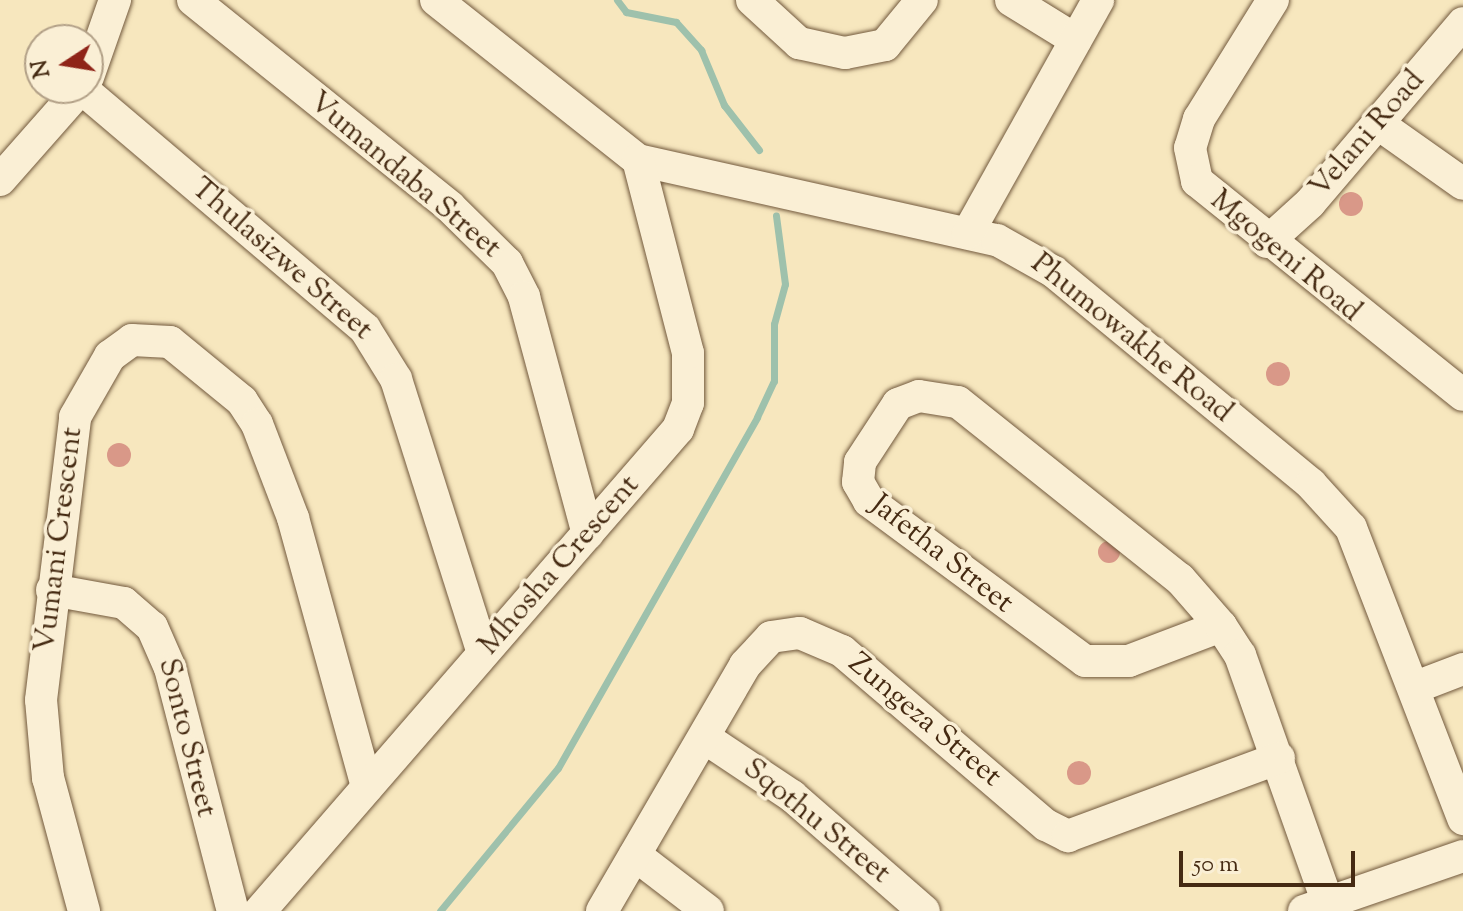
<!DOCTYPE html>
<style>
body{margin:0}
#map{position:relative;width:1463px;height:911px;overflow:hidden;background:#f7e7be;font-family:"Sorts Mill Goudy",serif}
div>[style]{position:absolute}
.stream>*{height:7px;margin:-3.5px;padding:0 3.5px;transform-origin:3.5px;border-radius:3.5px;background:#9ec1ac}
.building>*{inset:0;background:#d99888}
.round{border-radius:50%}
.roads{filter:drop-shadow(0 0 2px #72593d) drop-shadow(0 0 2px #72593d)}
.minor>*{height:32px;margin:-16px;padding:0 16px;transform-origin:16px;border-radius:16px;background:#faefd5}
span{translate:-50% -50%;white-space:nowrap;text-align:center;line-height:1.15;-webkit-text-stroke:7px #faefd5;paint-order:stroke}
.street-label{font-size:30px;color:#452a12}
.north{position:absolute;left:24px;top:24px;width:80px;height:80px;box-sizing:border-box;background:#faefd5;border:2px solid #b2a087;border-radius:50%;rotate:258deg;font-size:22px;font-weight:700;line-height:32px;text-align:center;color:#452a12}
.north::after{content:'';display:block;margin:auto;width:28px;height:36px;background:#8f2418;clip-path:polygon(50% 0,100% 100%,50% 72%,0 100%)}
.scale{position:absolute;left:1179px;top:851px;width:176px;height:36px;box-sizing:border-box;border:4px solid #452a12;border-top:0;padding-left:10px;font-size:24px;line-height:28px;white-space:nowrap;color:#452a12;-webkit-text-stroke:6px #faefd5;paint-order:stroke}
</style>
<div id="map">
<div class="stream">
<div style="left:617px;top:0;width:15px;rotate:53deg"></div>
<div style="left:626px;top:12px;width:51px;rotate:11.3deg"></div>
<div style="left:676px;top:22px;width:38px;rotate:48deg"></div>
<div style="left:701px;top:50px;width:60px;rotate:67.3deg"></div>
<div style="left:724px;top:105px;width:57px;rotate:52.1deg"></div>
<div style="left:440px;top:911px;width:185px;rotate:-50.5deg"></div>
<div style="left:558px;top:768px;width:403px;rotate:-60.4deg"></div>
<div style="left:757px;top:417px;width:40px;rotate:-65deg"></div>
<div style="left:774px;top:381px;width:57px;rotate:-90deg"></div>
<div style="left:774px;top:324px;width:41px;rotate:-74.6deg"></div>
<div style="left:785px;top:284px;width:69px;rotate:-97.5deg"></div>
</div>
<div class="building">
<div class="round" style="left:1339px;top:192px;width:24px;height:24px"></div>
<div class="round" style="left:1266px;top:362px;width:24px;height:24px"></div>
<div class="round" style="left:107px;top:443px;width:24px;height:24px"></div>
<div class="round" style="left:1098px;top:541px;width:22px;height:22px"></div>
<div class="round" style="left:1067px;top:761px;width:24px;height:24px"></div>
</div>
<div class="roads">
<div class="minor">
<div style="left:193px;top:0;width:330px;rotate:38.8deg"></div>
<div style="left:450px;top:207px;width:80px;rotate:44.5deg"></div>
<div style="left:507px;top:263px;width:38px;rotate:63deg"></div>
<div style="left:524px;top:297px;width:245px;rotate:74.9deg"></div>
<div style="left:436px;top:0;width:258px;rotate:38.4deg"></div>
<div style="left:638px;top:160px;width:368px;rotate:12.6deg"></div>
<div style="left:997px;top:240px;width:65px;rotate:29.3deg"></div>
<div style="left:1054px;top:272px;width:333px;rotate:39.5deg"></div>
<div style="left:1311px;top:484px;width:59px;rotate:47.7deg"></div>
<div style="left:1351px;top:528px;width:312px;rotate:68.9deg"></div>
<div style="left:752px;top:0;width:64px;rotate:42.5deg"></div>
<div style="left:799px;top:43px;width:47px;rotate:12.3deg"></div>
<div style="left:845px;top:53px;width:41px;rotate:-11.3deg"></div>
<div style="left:885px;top:45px;width:58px;rotate:-50.6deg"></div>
<div style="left:1011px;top:0;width:76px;rotate:31.6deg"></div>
<div style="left:1273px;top:0;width:140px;rotate:121.9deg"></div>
<div style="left:1199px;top:119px;width:30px;rotate:107deg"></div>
<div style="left:1190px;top:148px;width:34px;rotate:78deg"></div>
<div style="left:1197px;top:181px;width:341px;rotate:38.8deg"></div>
<div style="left:88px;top:77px;width:82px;rotate:-70.7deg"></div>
<div style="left:1377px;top:123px;width:105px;rotate:35.3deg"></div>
<div style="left:0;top:180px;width:123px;rotate:-48.6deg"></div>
<div style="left:81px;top:88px;width:372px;rotate:40.3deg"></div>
<div style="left:365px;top:329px;width:59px;rotate:58.2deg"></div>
<div style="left:396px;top:379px;width:287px;rotate:72.4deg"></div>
<div style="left:968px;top:233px;width:267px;rotate:-60.8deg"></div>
<div style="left:1267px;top:242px;width:58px;rotate:-42.2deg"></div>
<div style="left:1310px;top:203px;width:236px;rotate:-49.6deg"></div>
<div style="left:52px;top:590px;width:73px;rotate:10.2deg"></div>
<div style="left:124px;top:603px;width:37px;rotate:41deg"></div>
<div style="left:152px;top:627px;width:45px;rotate:66.3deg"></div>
<div style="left:170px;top:668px;width:251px;rotate:75.5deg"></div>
<div style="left:1221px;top:626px;width:98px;rotate:159.2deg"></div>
<div style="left:1129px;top:661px;width:44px;rotate:180deg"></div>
<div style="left:1085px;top:661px;width:269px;rotate:-143.5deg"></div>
<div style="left:869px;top:501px;width:22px;rotate:-120deg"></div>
<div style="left:858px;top:482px;width:20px;rotate:-84deg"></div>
<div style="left:860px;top:462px;width:69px;rotate:-56.8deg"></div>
<div style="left:898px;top:404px;width:22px;rotate:-21deg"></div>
<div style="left:919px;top:396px;width:39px;rotate:9deg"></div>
<div style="left:958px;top:402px;width:284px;rotate:38.6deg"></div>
<div style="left:1180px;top:579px;width:62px;rotate:48.9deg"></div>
<div style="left:1221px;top:626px;width:35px;rotate:57deg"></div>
<div style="left:1240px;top:655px;width:263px;rotate:70.5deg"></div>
<div style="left:1416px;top:687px;width:50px;rotate:-21deg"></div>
<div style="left:705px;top:738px;width:105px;rotate:33.7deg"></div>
<div style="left:792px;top:796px;width:175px;rotate:41.1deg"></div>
<div style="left:635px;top:855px;width:92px;rotate:37.5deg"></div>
<div style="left:84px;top:911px;width:138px;rotate:-105.1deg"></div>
<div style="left:48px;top:778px;width:78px;rotate:-95.1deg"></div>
<div style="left:41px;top:700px;width:285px;rotate:-83.1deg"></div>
<div style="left:75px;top:417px;width:70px;rotate:-60.2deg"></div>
<div style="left:110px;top:356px;width:27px;rotate:-36deg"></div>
<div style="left:132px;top:340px;width:38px;rotate:3deg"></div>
<div style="left:170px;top:342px;width:93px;rotate:39.3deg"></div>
<div style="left:242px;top:401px;width:27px;rotate:57deg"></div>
<div style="left:257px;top:424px;width:101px;rotate:69deg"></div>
<div style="left:293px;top:518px;width:279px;rotate:74.6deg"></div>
<div style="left:260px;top:911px;width:638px;rotate:-49.07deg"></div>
<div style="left:678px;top:429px;width:28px;rotate:-69deg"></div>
<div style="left:688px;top:403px;width:50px;rotate:-90deg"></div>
<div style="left:688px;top:353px;width:199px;rotate:-104.5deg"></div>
<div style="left:602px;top:911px;width:285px;rotate:-59.8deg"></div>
<div style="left:745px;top:665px;width:38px;rotate:-47deg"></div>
<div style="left:771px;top:637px;width:29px;rotate:-8deg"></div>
<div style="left:800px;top:633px;width:46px;rotate:23.2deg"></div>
<div style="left:842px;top:651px;width:268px;rotate:40.5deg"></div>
<div style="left:1046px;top:825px;width:25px;rotate:27deg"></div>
<div style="left:1068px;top:836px;width:225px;rotate:-20.3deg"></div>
<div style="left:1304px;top:911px;width:168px;rotate:-19.1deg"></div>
</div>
</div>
<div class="street-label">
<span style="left:1368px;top:135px;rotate:-49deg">Velani Road</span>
<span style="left:404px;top:176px;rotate:40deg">Vumandaba Street</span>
<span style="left:1285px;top:257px;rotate:40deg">Mgogeni Road</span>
<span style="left:281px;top:260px;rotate:41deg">Thulasizwe Street</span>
<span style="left:1131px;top:339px;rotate:39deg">Phumowakhe Road</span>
<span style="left:60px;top:540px;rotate:-83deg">Vumani Crescent</span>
<span style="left:941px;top:555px;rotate:38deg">Jafetha Street</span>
<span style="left:560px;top:566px;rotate:-49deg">Mhosha Crescent</span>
<span style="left:924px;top:721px;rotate:40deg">Zungeza Street</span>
<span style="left:186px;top:738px;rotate:76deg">Sonto Street</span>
<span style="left:816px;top:822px;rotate:39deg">Sqothu Street</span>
</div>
<div class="north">N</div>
<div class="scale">50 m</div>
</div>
